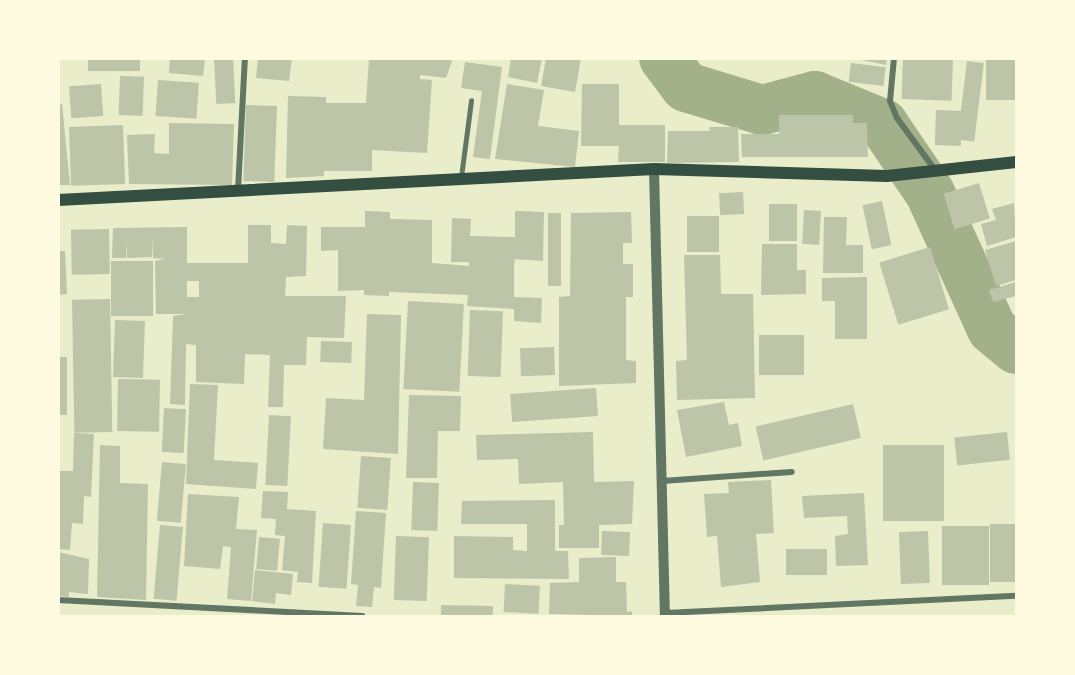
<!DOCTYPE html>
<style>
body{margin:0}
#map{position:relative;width:1075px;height:675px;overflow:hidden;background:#e9edc9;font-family:"PT Sans",sans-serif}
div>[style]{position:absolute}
.river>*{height:50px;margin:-25px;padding:0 25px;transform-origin:25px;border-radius:25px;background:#a3b18a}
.building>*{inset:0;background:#bcc5a7;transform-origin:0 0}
.service>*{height:4.5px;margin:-2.25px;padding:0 2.25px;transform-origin:2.25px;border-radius:2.25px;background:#617663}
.minor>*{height:6px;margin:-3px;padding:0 3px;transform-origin:3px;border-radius:3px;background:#617663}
.tertiary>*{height:10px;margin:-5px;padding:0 5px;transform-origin:5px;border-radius:5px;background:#617663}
.secondary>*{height:12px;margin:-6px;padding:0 6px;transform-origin:6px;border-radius:6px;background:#344e41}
span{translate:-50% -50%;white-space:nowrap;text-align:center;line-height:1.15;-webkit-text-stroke:5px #fefae0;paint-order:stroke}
.frame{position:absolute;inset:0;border:60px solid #fefae0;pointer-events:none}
</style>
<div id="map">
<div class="river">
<div style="left:664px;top:58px;width:36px;rotate:53deg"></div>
<div style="left:686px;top:87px;width:79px;rotate:16.8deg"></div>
<div style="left:762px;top:110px;width:55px;rotate:-14.8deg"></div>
<div style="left:815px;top:96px;width:74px;rotate:22.4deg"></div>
<div style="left:883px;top:124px;width:83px;rotate:55.7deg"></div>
<div style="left:930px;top:193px;width:149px;rotate:65.5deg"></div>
<div style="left:992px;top:329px;width:31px;rotate:40deg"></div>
</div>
<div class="building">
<div style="left:88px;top:58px;width:52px;height:13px"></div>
<div style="clip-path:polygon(170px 58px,205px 58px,203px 76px,169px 73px)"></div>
<div style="left:233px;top:58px;width:45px;height:19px;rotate:87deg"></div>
<div style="clip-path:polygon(258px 58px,292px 58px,289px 81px,256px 78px)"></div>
<div style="clip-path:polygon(369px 58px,453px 58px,446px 78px,420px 75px,420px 79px,432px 80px,427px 153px,372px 150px,372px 171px,324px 171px,324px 176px,286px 178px,288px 96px,326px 97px,326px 103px,366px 103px)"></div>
<div style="clip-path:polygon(511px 58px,542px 58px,537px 83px,508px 77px)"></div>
<div style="clip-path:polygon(546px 58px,581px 58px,575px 92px,541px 86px)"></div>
<div style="clip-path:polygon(852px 58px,887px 58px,886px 65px)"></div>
<div style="left:903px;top:58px;width:50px;height:41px;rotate:2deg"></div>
<div style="left:986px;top:58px;width:30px;height:42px"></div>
<div style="left:967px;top:61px;width:17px;height:79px;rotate:7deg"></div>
<div style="clip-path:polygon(465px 62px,502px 67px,490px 159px,473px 157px,482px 91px,461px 88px)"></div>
<div style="left:851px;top:63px;width:35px;height:19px;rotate:7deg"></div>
<div style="left:120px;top:76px;width:24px;height:39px;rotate:2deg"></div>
<div style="left:158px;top:80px;width:41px;height:36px;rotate:4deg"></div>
<div style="left:101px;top:84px;width:32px;height:32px;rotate:86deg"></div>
<div style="clip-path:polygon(507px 84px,544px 90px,538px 126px,579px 131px,575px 167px,495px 159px)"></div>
<div style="clip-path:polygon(582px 84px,619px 84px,619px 125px,665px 125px,665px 162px,618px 162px,619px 146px,581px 146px)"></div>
<div style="clip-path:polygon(62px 104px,70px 185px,58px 185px,58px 105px)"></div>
<div style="left:246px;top:105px;width:31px;height:76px;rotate:2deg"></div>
<div style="left:936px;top:110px;width:26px;height:35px;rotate:2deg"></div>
<div style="clip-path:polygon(779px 115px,853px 115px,853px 123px,867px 123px,868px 157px,742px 157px,741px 134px,779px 134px)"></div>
<div style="clip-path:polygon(169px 123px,234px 124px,232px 185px,129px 184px,127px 135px,155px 134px,154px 153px,169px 154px)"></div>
<div style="left:123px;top:125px;width:59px;height:54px;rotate:88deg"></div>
<div style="clip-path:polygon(709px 127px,738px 127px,739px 162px,667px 163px,668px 131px,710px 131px)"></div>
<div style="left:979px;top:183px;width:37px;height:37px;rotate:73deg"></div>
<div style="left:743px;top:192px;width:22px;height:24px;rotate:87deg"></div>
<div style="left:882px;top:201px;width:45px;height:20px;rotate:78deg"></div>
<div style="clip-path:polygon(1014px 203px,1016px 237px,987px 246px,981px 224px,996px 220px,992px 209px)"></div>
<div style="left:769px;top:204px;width:28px;height:37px"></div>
<div style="left:804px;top:210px;width:17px;height:34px;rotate:3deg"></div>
<div style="clip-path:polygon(365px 211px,390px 212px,390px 219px,432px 220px,432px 263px,469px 266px,469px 262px,451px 262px,452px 218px,471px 219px,470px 236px,515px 237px,515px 211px,544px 212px,543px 261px,515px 259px,514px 264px,514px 297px,542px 298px,541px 323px,514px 321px,514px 309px,467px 306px,468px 295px,389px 292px,389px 296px,364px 295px,364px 290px,338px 291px,338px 250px,321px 251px,321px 227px,365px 227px)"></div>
<div style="clip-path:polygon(631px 212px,632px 243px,623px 243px,623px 264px,633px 264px,633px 297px,626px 297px,626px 360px,636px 361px,636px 383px,559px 386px,559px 297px,570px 296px,571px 213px)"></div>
<div style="left:548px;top:213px;width:13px;height:73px"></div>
<div style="left:687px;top:216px;width:32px;height:36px"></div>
<div style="clip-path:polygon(824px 217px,847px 217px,846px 245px,863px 245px,863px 273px,823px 273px)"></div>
<div style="clip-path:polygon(evenodd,248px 225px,271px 225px,271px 243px,286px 244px,287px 225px,307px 226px,306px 276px,286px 277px,285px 296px,346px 296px,344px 338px,307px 337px,306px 365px,284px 365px,283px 407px,268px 407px,270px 355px,245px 354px,244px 384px,196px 382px,196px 345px,186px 344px,185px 405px,170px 404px,173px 316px,187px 314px,156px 314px,155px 261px,165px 259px,153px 258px,153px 238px,152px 257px,127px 258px,126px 241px,126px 258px,112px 258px,113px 228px,187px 227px,187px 263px,248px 263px,248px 225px,187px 281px,199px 281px,199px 297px,187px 297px,187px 281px)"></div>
<div style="left:109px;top:229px;width:45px;height:38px;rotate:89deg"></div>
<div style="clip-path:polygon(1016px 241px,1016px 280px,996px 286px,985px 250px)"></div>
<div style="clip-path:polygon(762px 244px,797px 244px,797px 270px,806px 270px,806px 294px,761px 295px)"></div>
<div style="left:930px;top:247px;width:65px;height:53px;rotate:73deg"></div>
<div style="clip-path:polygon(58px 251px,65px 251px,67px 294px,58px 295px)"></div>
<div style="clip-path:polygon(684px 255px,720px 255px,721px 294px,753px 294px,755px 398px,677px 400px,676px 361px,687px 360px)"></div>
<div style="left:111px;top:261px;width:42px;height:55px"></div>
<div style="clip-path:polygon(867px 277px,867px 339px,835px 339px,835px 301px,822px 301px,822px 278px)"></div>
<div style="clip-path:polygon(1016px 282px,1016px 296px,993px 302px,989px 290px)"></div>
<div style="left:110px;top:299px;width:133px;height:38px;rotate:89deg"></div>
<div style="left:408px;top:301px;width:56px;height:88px;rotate:3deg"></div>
<div style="left:470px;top:310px;width:33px;height:66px;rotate:2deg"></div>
<div style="clip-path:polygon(367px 314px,401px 315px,398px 454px,323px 449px,326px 398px,364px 400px)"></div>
<div style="left:115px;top:320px;width:30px;height:57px;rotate:2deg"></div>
<div style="left:804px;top:335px;width:40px;height:45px;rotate:90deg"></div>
<div style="left:321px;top:341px;width:31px;height:21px;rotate:2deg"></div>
<div style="left:554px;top:347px;width:28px;height:34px;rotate:88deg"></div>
<div style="left:58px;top:357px;width:9px;height:58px"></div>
<div style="left:118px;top:379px;width:42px;height:52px;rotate:1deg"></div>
<div style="clip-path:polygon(190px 384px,218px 385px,214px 460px,258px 463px,256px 489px,186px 484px)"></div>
<div style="left:596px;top:388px;width:28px;height:86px;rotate:86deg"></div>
<div style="clip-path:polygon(409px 395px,461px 396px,460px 431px,438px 431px,437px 478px,406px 478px)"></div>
<div style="clip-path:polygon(724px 402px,729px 425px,738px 423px,742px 446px,686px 457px,677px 410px)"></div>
<div style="left:853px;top:404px;width:35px;height:100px;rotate:77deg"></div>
<div style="left:164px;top:408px;width:22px;height:44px;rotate:3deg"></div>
<div style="left:269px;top:415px;width:22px;height:70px;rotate:3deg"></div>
<div style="clip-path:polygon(593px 432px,594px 482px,634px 481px,632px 524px,599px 525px,599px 548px,559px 548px,559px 525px,564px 525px,563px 482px,519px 484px,518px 459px,477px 460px,476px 435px)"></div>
<div style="left:1007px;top:432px;width:28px;height:53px;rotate:84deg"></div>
<div style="clip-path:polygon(74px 433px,94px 434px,91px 497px,84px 496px,83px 524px,72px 523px,70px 550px,58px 549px,58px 471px,73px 471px)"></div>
<div style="clip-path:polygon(100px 445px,120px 446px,120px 483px,148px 484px,146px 600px,97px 597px)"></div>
<div style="left:944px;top:445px;width:76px;height:61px;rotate:90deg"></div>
<div style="left:361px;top:456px;width:30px;height:52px;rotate:4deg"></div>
<div style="left:162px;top:462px;width:24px;height:59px;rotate:5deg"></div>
<div style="clip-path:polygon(771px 480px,774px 533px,756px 534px,760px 582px,721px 587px,717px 536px,707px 537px,704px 494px,729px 493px,728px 482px)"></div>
<div style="left:413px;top:482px;width:26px;height:48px;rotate:2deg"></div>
<div style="clip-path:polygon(263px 491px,288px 492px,287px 509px,316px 511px,312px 583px,297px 582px,298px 572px,282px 570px,285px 536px,275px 535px,276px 519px,261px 518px)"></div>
<div style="clip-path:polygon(864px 493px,868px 565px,836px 566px,835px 536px,848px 534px,847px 516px,804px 518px,802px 496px)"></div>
<div style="clip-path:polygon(188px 494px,239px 497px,236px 529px,257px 530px,251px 601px,227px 599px,231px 547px,223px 546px,220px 569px,184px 566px)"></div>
<div style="clip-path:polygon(555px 500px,555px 551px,568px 551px,569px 579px,454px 578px,454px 536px,513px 537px,513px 550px,527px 551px,527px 524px,461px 524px,462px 501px)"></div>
<div style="clip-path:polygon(356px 511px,386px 513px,381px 588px,374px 587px,372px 607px,356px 606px,358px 585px,351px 584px)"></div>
<div style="left:323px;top:523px;width:28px;height:64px;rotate:4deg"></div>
<div style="left:990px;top:524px;width:26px;height:58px"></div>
<div style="left:160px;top:525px;width:23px;height:74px;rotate:5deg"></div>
<div style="left:942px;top:526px;width:47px;height:59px"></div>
<div style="left:602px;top:531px;width:28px;height:24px;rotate:2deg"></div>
<div style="left:928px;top:531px;width:52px;height:29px;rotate:88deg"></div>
<div style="left:396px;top:536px;width:33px;height:64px;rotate:2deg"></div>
<div style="left:259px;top:537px;width:21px;height:32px;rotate:5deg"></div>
<div style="left:827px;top:549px;width:26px;height:41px;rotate:90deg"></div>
<div style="clip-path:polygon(58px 552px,89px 559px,88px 594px,69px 592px,69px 597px,58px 596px)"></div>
<div style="clip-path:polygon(616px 557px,616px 582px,626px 582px,627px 612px,632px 611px,632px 616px,549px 614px,550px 583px,579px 582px,579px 558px)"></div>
<div style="clip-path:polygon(255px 570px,293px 574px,291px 595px,276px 593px,275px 604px,252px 601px)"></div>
<div style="left:505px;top:584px;width:35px;height:28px;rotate:3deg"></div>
<div style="left:441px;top:605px;width:52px;height:11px;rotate:1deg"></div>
</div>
<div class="service">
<div style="left:461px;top:177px;width:77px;rotate:-82.5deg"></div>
</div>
<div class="minor">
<div style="left:894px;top:58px;width:43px;rotate:95.3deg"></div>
<div style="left:890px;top:101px;width:18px;rotate:68deg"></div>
<div style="left:897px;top:118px;width:64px;rotate:53.8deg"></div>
<div style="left:238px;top:190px;width:132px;rotate:-87deg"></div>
<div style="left:662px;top:481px;width:130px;rotate:-4deg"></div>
<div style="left:58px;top:600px;width:305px;rotate:3deg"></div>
<div style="left:665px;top:613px;width:351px;rotate:-2.8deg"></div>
</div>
<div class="tertiary">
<div style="left:654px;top:169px;width:447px;rotate:88.6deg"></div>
</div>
<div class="secondary">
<div style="left:58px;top:200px;width:597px;rotate:-2.98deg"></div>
<div style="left:654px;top:169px;width:233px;rotate:1.7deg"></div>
<div style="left:887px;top:176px;width:130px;rotate:-6.2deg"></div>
</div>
<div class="frame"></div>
</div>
